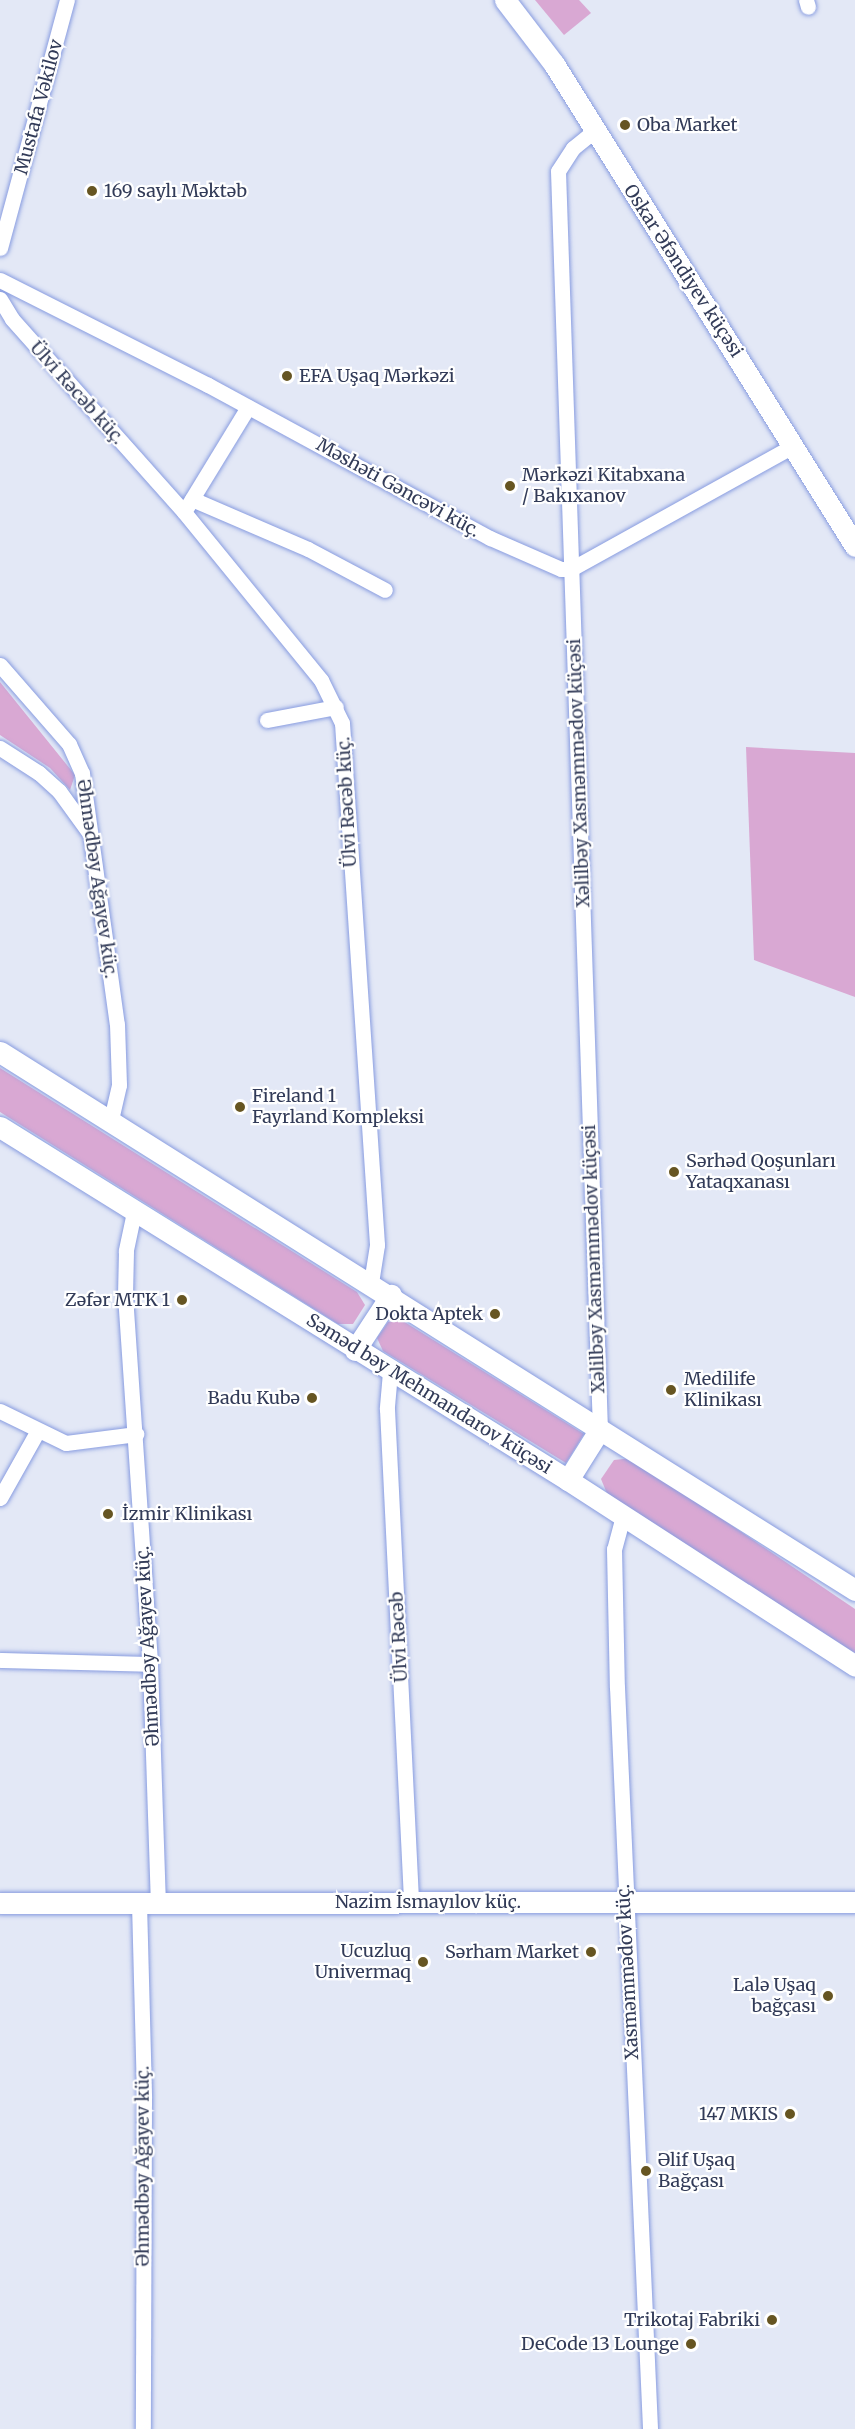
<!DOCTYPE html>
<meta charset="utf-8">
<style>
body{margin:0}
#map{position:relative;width:855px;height:2429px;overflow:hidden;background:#e3e8f6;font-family:Merriweather,serif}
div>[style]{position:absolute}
.green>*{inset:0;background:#d9a8d3}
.roads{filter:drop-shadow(0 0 2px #889ce0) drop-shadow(0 0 2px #889ce0)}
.street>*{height:15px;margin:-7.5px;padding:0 7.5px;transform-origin:7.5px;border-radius:7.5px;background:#fff}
.secondary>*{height:21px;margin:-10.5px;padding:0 10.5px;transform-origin:10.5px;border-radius:10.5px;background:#fff}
.dots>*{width:16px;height:16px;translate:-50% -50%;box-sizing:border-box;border:3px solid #fff;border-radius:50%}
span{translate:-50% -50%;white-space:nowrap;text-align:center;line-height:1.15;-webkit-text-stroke:4.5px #fff;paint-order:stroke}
.street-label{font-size:18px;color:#323b58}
.poi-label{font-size:18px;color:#323b58}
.left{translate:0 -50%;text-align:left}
.right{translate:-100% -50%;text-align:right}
</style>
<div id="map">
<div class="green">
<div style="clip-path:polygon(535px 0,579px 0,591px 13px,564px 35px)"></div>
<div style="clip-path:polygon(0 682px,75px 775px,70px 790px,50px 768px,0 735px)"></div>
<div style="clip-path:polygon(746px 747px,855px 753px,855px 997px,754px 960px)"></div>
<div style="clip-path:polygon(0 1068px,357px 1292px,365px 1305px,353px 1324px,338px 1324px,0 1112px)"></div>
<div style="clip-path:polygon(403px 1321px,584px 1434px,566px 1463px,383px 1351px,377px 1338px,382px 1331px,388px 1322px)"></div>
<div style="clip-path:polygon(632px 1458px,855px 1609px,855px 1653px,608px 1496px,601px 1479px,614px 1460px)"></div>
</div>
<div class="roads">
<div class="street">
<div style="left:806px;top:0;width:7px;rotate:74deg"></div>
<div style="left:594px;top:131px;width:27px;rotate:141deg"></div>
<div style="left:573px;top:148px;width:27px;rotate:123deg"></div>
<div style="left:558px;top:171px;width:1259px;rotate:88.09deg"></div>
<div style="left:0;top:248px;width:257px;rotate:-74.9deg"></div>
<div style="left:0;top:280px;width:233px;rotate:26.8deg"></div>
<div style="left:208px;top:385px;width:321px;rotate:28.5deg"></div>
<div style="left:490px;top:538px;width:77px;rotate:23.6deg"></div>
<div style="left:561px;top:569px;width:10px"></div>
<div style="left:571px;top:569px;width:256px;rotate:-29deg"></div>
<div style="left:0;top:299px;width:23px;rotate:59deg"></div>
<div style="left:12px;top:319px;width:259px;rotate:48.3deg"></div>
<div style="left:184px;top:512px;width:217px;rotate:50.8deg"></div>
<div style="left:321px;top:680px;width:48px;rotate:64deg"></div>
<div style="left:342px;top:723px;width:523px;rotate:86.16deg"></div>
<div style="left:377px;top:1245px;width:38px;rotate:99deg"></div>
<div style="left:192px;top:499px;width:126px;rotate:23.3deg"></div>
<div style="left:308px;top:549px;width:87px;rotate:28deg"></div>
<div style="left:187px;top:507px;width:117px;rotate:-58.6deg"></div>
<div style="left:0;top:665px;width:105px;rotate:48.9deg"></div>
<div style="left:69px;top:744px;width:32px;rotate:66deg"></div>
<div style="left:82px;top:773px;width:253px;rotate:82.1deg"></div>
<div style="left:117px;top:1024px;width:61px;rotate:88.1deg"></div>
<div style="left:119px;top:1085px;width:37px;rotate:103deg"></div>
<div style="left:267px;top:720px;width:70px;rotate:-10.7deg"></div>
<div style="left:0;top:748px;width:46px;rotate:32.7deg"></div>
<div style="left:39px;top:773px;width:27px;rotate:42deg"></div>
<div style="left:59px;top:791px;width:53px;rotate:54.2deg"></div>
<div style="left:134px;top:1212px;width:40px;rotate:102deg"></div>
<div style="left:126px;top:1251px;width:44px;rotate:91.3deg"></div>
<div style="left:125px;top:1295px;width:370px;rotate:86.1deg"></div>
<div style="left:150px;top:1664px;width:239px;rotate:88.1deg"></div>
<div style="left:390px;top:1372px;width:37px;rotate:95deg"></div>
<div style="left:387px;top:1409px;width:495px;rotate:87.2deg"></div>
<div style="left:0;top:1411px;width:73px;rotate:25.9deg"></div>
<div style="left:66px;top:1443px;width:71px;rotate:-7.3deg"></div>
<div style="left:0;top:1498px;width:76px;rotate:-60.7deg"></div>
<div style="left:623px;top:1516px;width:34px;rotate:105deg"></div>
<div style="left:614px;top:1549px;width:138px;rotate:88.8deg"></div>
<div style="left:617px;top:1687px;width:743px;rotate:87.45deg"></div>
<div style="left:0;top:1660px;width:150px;rotate:1.5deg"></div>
<div style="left:139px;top:1903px;width:195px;rotate:88.5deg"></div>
<div style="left:144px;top:2098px;width:331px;rotate:90.2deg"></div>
</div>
<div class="secondary">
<div style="left:505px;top:0;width:81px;rotate:52.6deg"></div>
<div style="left:554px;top:64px;width:568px;rotate:58.02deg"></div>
<div style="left:0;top:1052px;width:1010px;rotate:32.18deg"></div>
<div style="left:0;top:1127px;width:669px;rotate:31.86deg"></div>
<div style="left:568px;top:1480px;width:342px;rotate:32.9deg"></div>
<div style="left:355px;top:1350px;width:66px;rotate:-56.8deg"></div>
<div style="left:568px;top:1480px;width:60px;rotate:-57.9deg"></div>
<div style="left:0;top:1903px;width:855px;rotate:-0.07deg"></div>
</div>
</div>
<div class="dots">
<div style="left:625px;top:125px;background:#652"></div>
<div style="left:92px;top:191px;background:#652"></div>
<div style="left:287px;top:376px;background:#652"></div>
<div style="left:510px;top:486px;background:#652"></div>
<div style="left:240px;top:1107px;background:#652"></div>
<div style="left:674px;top:1172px;background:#652"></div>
<div style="left:182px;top:1300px;background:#652"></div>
<div style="left:495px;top:1314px;background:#652"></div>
<div style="left:671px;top:1390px;background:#652"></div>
<div style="left:312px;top:1398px;background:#652"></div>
<div style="left:108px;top:1514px;background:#652"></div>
<div style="left:591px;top:1952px;background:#652"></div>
<div style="left:423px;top:1962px;background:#652"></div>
<div style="left:828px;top:1996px;background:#652"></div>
<div style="left:790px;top:2114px;background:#652"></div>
<div style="left:646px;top:2171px;background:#652"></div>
<div style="left:772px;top:2320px;background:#652"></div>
<div style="left:691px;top:2344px;background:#652"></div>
</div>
<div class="street-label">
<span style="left:39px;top:107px;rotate:-75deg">Mustafa Vəkilov</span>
<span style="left:683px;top:271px;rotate:57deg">Oskar Əfəndiyev küçəsi</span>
<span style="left:77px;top:393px;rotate:48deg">Ülvi Rəcəb küç.</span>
<span style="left:398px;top:488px;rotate:29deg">Məshəti Gəncəvi küç.</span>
<span style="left:579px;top:773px;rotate:-92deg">Xəlilbəy Xasməmmədov küçəsi</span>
<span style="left:347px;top:802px;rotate:-93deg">Ülvi Rəcəb küç.</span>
<span style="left:97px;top:879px;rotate:82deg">Əhmədbəy Ağayev küç.</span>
<span style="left:594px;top:1259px;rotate:-92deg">Xəlilbəy Xasməmmədov küçəsi</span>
<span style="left:429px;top:1394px;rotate:32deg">Səməd bəy Mehmandarov küçəsi</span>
<span style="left:399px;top:1637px;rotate:-93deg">Ülvi Rəcəb</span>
<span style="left:148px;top:1646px;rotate:-93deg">Əhmədbəy Ağayev küç.</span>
<span style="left:428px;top:1902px">Nazim İsmayılov küç.</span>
<span style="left:628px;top:1972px;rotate:-93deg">Xasməmmədov küç.</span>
<span style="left:143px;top:2166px;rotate:-90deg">Əhmədbəy Ağayev küç.</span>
</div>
<div class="poi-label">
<span class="left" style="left:637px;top:125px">Oba Market</span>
<span class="left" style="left:104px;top:191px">169 saylı Məktəb</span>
<span class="left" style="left:299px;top:376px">EFA Uşaq Mərkəzi</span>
<span class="left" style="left:522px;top:486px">Mərkəzi Kitabxana<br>/ Bakıxanov</span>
<span class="left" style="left:252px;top:1107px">Fireland 1<br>Fayrland Kompleksi</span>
<span class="left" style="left:686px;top:1172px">Sərhəd Qoşunları<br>Yataqxanası</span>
<span class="right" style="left:170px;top:1300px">Zəfər MTK 1</span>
<span class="right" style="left:483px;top:1314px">Dokta Aptek</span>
<span class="left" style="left:684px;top:1390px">Medilife<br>Klinikası</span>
<span class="right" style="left:300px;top:1398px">Badu Kubə</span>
<span class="left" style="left:122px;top:1514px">İzmir Klinikası</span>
<span class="right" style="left:411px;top:1962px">Ucuzluq<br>Univermaq</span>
<span class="right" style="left:579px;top:1952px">Sərham Market</span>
<span class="right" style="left:816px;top:1996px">Lalə Uşaq<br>bağçası</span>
<span class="right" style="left:778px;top:2114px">147 MKIS</span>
<span class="left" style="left:658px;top:2171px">Əlif Uşaq<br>Bağçası</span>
<span class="right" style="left:760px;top:2320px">Trikotaj Fabriki</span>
<span class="right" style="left:679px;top:2344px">DeCode 13 Lounge</span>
</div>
</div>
